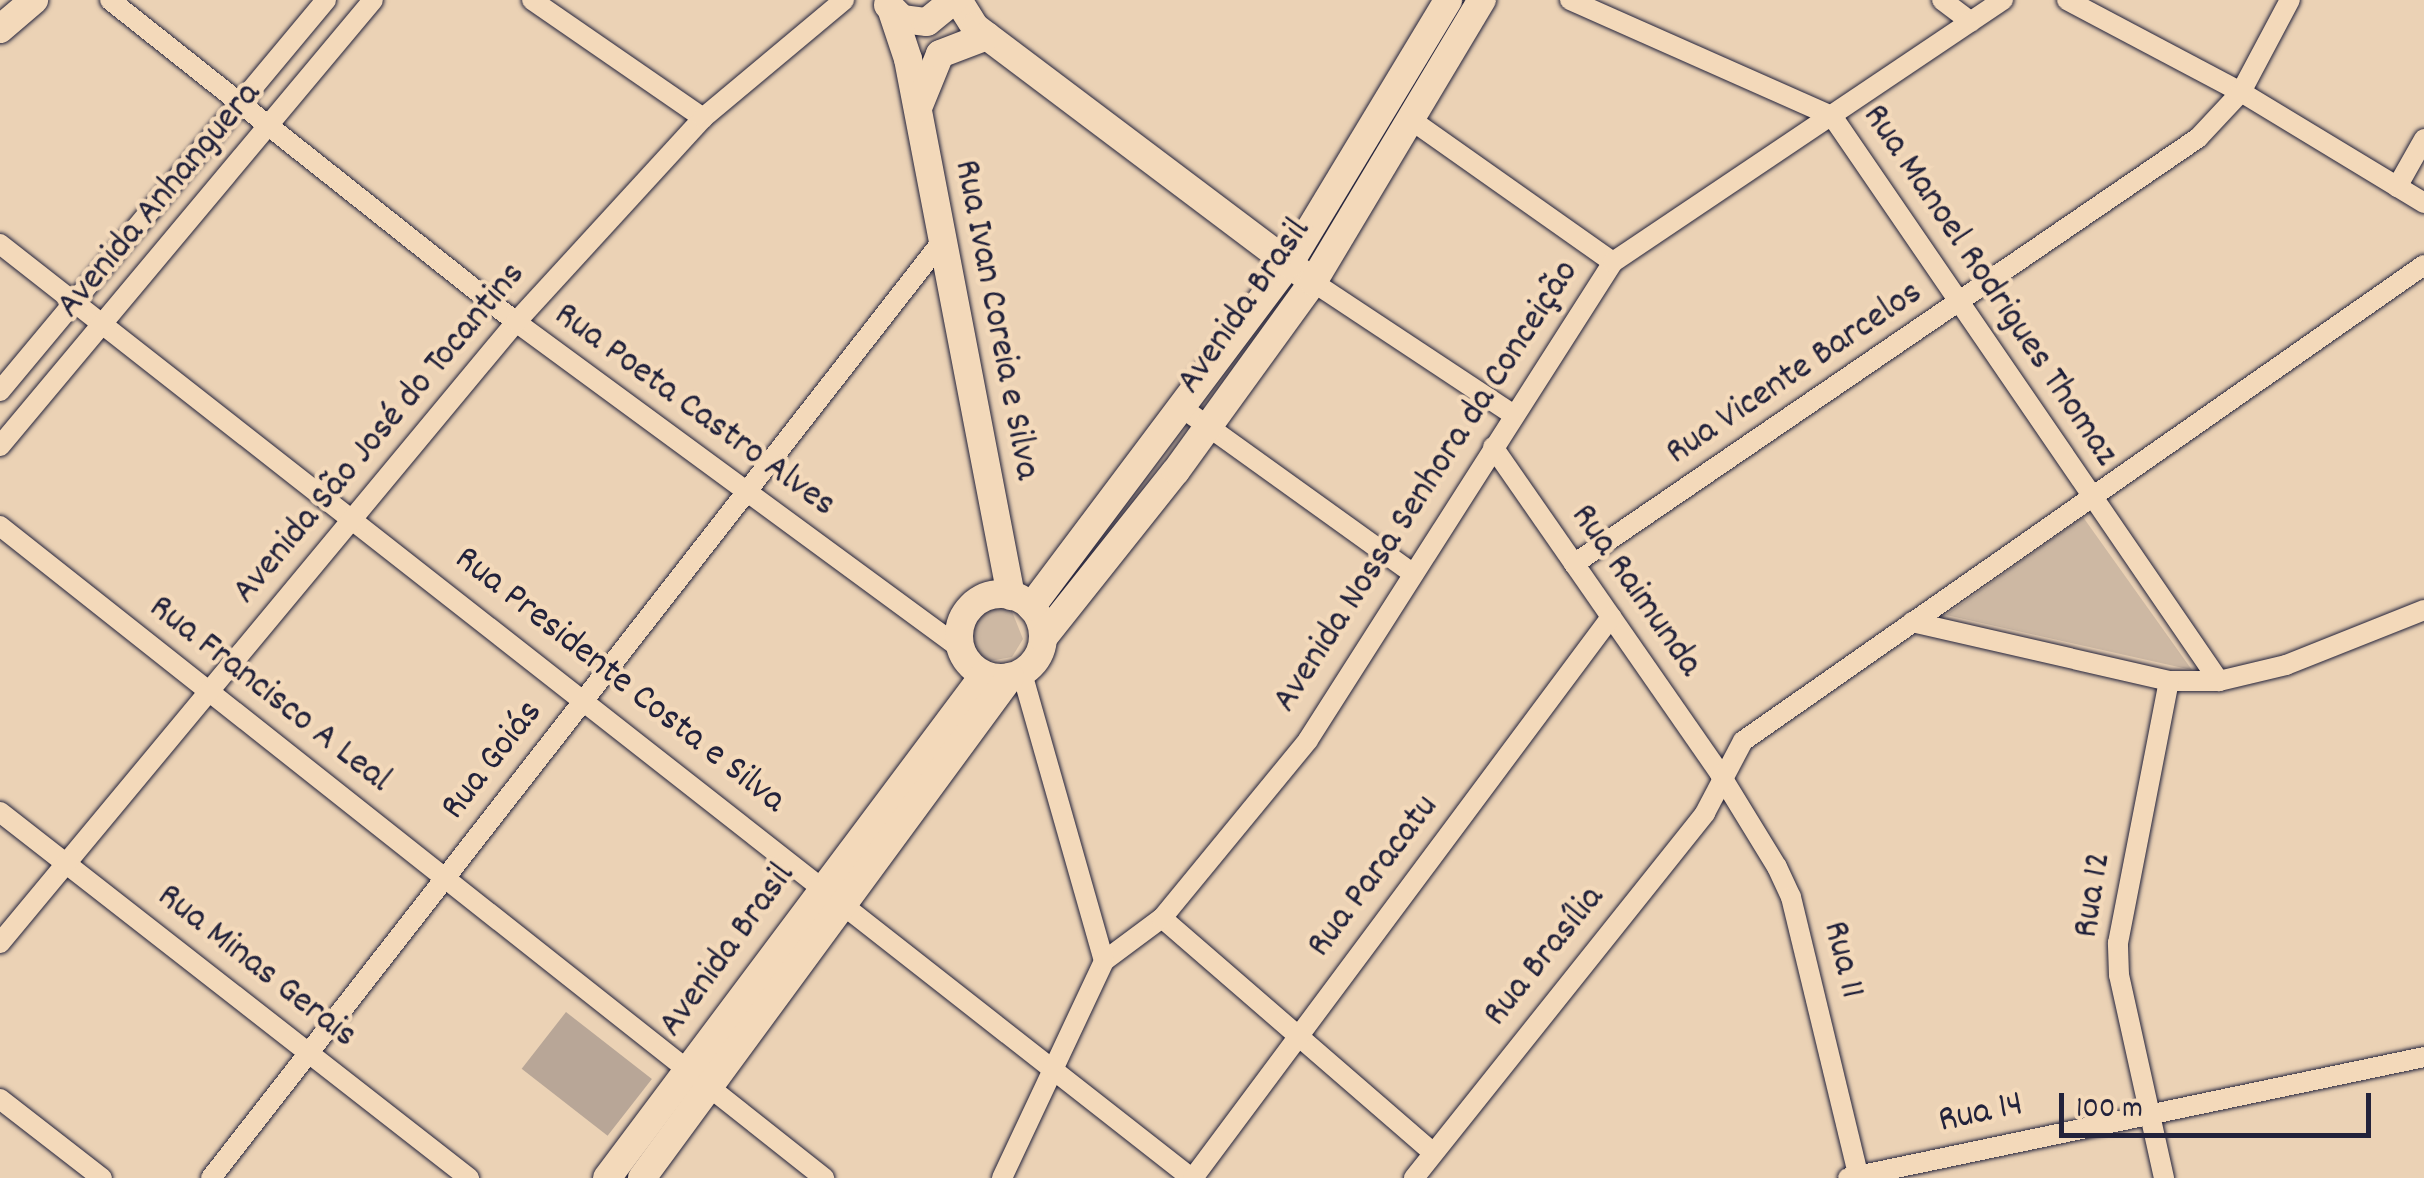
<!DOCTYPE html>
<meta charset="utf-8">
<style>
body{margin:0}
#map{position:relative;width:2424px;height:1178px;overflow:hidden;background:#ebd2b5;font-family:Dekko,sans-serif}
div>[style]{position:absolute}
.green>*{inset:0;background:#cdb8a3}
.building>*{inset:0;background:#b8a697;transform-origin:0 0}
.roads{filter:drop-shadow(0 0 2px #22223b) drop-shadow(0 0 2px #22223b)}
.street>*{height:20px;margin:-10px;padding:0 10px;transform-origin:10px;border-radius:10px;background:#f3d9ba}
.secondary>*{height:28px;margin:-14px;padding:0 14px;transform-origin:14px;border-radius:14px;background:#f3d9ba}
.secondary>.ring{margin:-14px;padding:0;box-sizing:content-box;background:none;border:28px solid #f3d9ba;border-radius:50%}
span{translate:-50% -50%;white-space:nowrap;text-align:center;line-height:1.15;-webkit-text-stroke:9px #f3d9ba;paint-order:stroke}
.street-label{font-size:38px;color:#22223b}
.scale{position:absolute;left:2059px;top:1093px;width:312px;height:45px;box-sizing:border-box;border:5px solid #22223b;border-top:0;padding-left:12px;font-size:30px;line-height:35px;white-space:nowrap;color:#22223b;-webkit-text-stroke:8px #f3d9ba;paint-order:stroke}
</style>
<div id="map">
<div class="green">
<div style="clip-path:polygon(2083px 517px,2192px 670px,1946px 615px)"></div>
<div style="clip-path:polygon(994px 599px,1011px 609px,1023px 639px,1012px 657px,984px 662px,965px 643px,966px 630px)"></div>
</div>
<div class="building">
<div style="left:566px;top:1012px;width:109px;height:72px;rotate:38deg"></div>
</div>
<div class="roads">
<div class="street">
<div style="left:110px;top:0;width:518px;rotate:38.42deg"></div>
<div style="left:516px;top:322px;width:551px;rotate:36.29deg"></div>
<div style="left:532px;top:0;width:208px;rotate:34.6deg"></div>
<div style="left:1570px;top:0;width:287px;rotate:23.9deg"></div>
<div style="left:1832px;top:116px;width:685px;rotate:55.59deg"></div>
<div style="left:1942px;top:0;width:36px;rotate:37deg"></div>
<div style="left:2067px;top:0;width:197px;rotate:27.9deg"></div>
<div style="left:2241px;top:92px;width:214px;rotate:31.2deg"></div>
<div style="left:1410px;top:119px;width:248px;rotate:35.2deg"></div>
<div style="left:2397px;top:187px;width:55px;rotate:-60.6deg"></div>
<div style="left:0;top:244px;width:1514px;rotate:38.1deg"></div>
<div style="left:1313px;top:282px;width:241px;rotate:33.5deg"></div>
<div style="left:0;top:391px;width:509px;rotate:-50.18deg"></div>
<div style="left:1181px;top:407px;width:286px;rotate:35.7deg"></div>
<div style="left:0;top:446px;width:581px;rotate:-50.09deg"></div>
<div style="left:1493px;top:447px;width:398px;rotate:55.2deg"></div>
<div style="left:1720px;top:774px;width:109px;rotate:58.5deg"></div>
<div style="left:1777px;top:867px;width:33px;rotate:65deg"></div>
<div style="left:1791px;top:897px;width:289px;rotate:76.4deg"></div>
<div style="left:0;top:526px;width:1051px;rotate:38.35deg"></div>
<div style="left:1574px;top:564px;width:756px;rotate:-34.32deg"></div>
<div style="left:2198px;top:138px;width:63px;rotate:-46.9deg"></div>
<div style="left:2241px;top:92px;width:104px;rotate:-62deg"></div>
<div style="left:1912px;top:622px;width:264px;rotate:12.9deg"></div>
<div style="left:2169px;top:681px;width:50px"></div>
<div style="left:2219px;top:681px;width:69px;rotate:-13.4deg"></div>
<div style="left:2286px;top:665px;width:149px;rotate:-21.7deg"></div>
<div style="left:0;top:812px;width:595px;rotate:37.97deg"></div>
<div style="left:1162px;top:918px;width:359px;rotate:40.9deg"></div>
<div style="left:0;top:943px;width:807px;rotate:-50.28deg"></div>
<div style="left:516px;top:322px;width:277px;rotate:-47.5deg"></div>
<div style="left:703px;top:118px;width:184px;rotate:-39.9deg"></div>
<div style="left:1104px;top:961px;width:72px;rotate:-36.6deg"></div>
<div style="left:1162px;top:918px;width:230px;rotate:-50.6deg"></div>
<div style="left:1308px;top:740px;width:567px;rotate:-57.46deg"></div>
<div style="left:1613px;top:262px;width:470px;rotate:-33.9deg"></div>
<div style="left:0;top:1099px;width:129px;rotate:37.8deg"></div>
<div style="left:211px;top:1178px;width:1185px;rotate:-52.03deg"></div>
<div style="left:1002px;top:1178px;width:240px;rotate:-64.8deg"></div>
<div style="left:1104px;top:961px;width:299px;rotate:-105.9deg"></div>
<div style="left:1193px;top:1178px;width:700px;rotate:-53.31deg"></div>
<div style="left:1414px;top:1178px;width:467px;rotate:-51.4deg"></div>
<div style="left:1705px;top:813px;width:81px;rotate:-62.2deg"></div>
<div style="left:1743px;top:741px;width:831px;rotate:-34.95deg"></div>
<div style="left:1848px;top:1178px;width:589px;rotate:-11.86deg"></div>
<div style="left:2164px;top:1178px;width:208px;rotate:-102.5deg"></div>
<div style="left:2119px;top:975px;width:32px;rotate:-92deg"></div>
<div style="left:2118px;top:943px;width:267px;rotate:-79deg"></div>
</div>
<div class="secondary">
<div style="left:958px;top:0;width:32px;rotate:58deg"></div>
<div style="left:975px;top:27px;width:412px;rotate:37deg"></div>
<div style="left:888px;top:5px;width:20px;rotate:45deg"></div>
<div style="left:902px;top:19px;width:25px;rotate:7deg"></div>
<div style="left:927px;top:22px;width:35px;rotate:-39deg"></div>
<div style="left:892px;top:11px;width:51px;rotate:71.6deg"></div>
<div style="left:908px;top:59px;width:547px;rotate:79.14deg"></div>
<div style="left:0;top:29px;width:45px;rotate:-40.5deg"></div>
<div style="left:918px;top:108px;width:58px;rotate:-67.8deg"></div>
<div style="left:940px;top:54px;width:50px;rotate:-21deg"></div>
<div class="ring" style="left:959px;top:594px;width:56px;height:56px"></div>
<div style="left:1031px;top:607px;width:429px;rotate:-53.1deg"></div>
<div style="left:1289px;top:264px;width:308px;rotate:-58.9deg"></div>
<div style="left:1043px;top:638px;width:213px;rotate:-51.5deg"></div>
<div style="left:1176px;top:471px;width:233px;rotate:-54.1deg"></div>
<div style="left:1313px;top:282px;width:329px;rotate:-59.1deg"></div>
<div style="left:607px;top:1178px;width:629px;rotate:-53.15deg"></div>
<div style="left:642px;top:1178px;width:622px;rotate:-53.7deg"></div>
</div>
</div>
<div class="street-label">
<span style="left:160px;top:201px;rotate:-50deg">Avenida Anhanguera</span>
<span style="left:1989px;top:286px;rotate:56deg">Rua Manoel Rodrigues Thomaz</span>
<span style="left:1245px;top:307px;rotate:-55deg">Avenida Brasil</span>
<span style="left:995px;top:320px;rotate:79deg">Rua Ivan Coreia e Silva</span>
<span style="left:1795px;top:374px;rotate:-34deg">Rua Vicente Barcelos</span>
<span style="left:694px;top:411px;rotate:36deg">Rua Poeta Castro Alves</span>
<span style="left:380px;top:434px;rotate:-50deg">Avenida São José do Tocantins</span>
<span style="left:1427px;top:487px;rotate:-57deg">Avenida Nossa Senhora da Conceição</span>
<span style="left:1635px;top:591px;rotate:55deg">Rua Raimunda</span>
<span style="left:619px;top:681px;rotate:38deg">Rua Presidente Costa e Silva</span>
<span style="left:269px;top:695px;rotate:38deg">Rua Francisco A Leal</span>
<span style="left:493px;top:761px;rotate:-52deg">Rua Goiás</span>
<span style="left:1374px;top:877px;rotate:-53deg">Rua Paracatu</span>
<span style="left:2094px;top:895px;rotate:-81deg">Rua 12</span>
<span style="left:728px;top:951px;rotate:-54deg">Avenida Brasil</span>
<span style="left:1545px;top:957px;rotate:-51deg">Rua Brasília</span>
<span style="left:1842px;top:960px;rotate:76deg">Rua 11</span>
<span style="left:256px;top:967px;rotate:38deg">Rua Minas Gerais</span>
<span style="left:1981px;top:1114px;rotate:-12deg">Rua 14</span>
</div>
<div class="scale">100 m</div>
</div>
